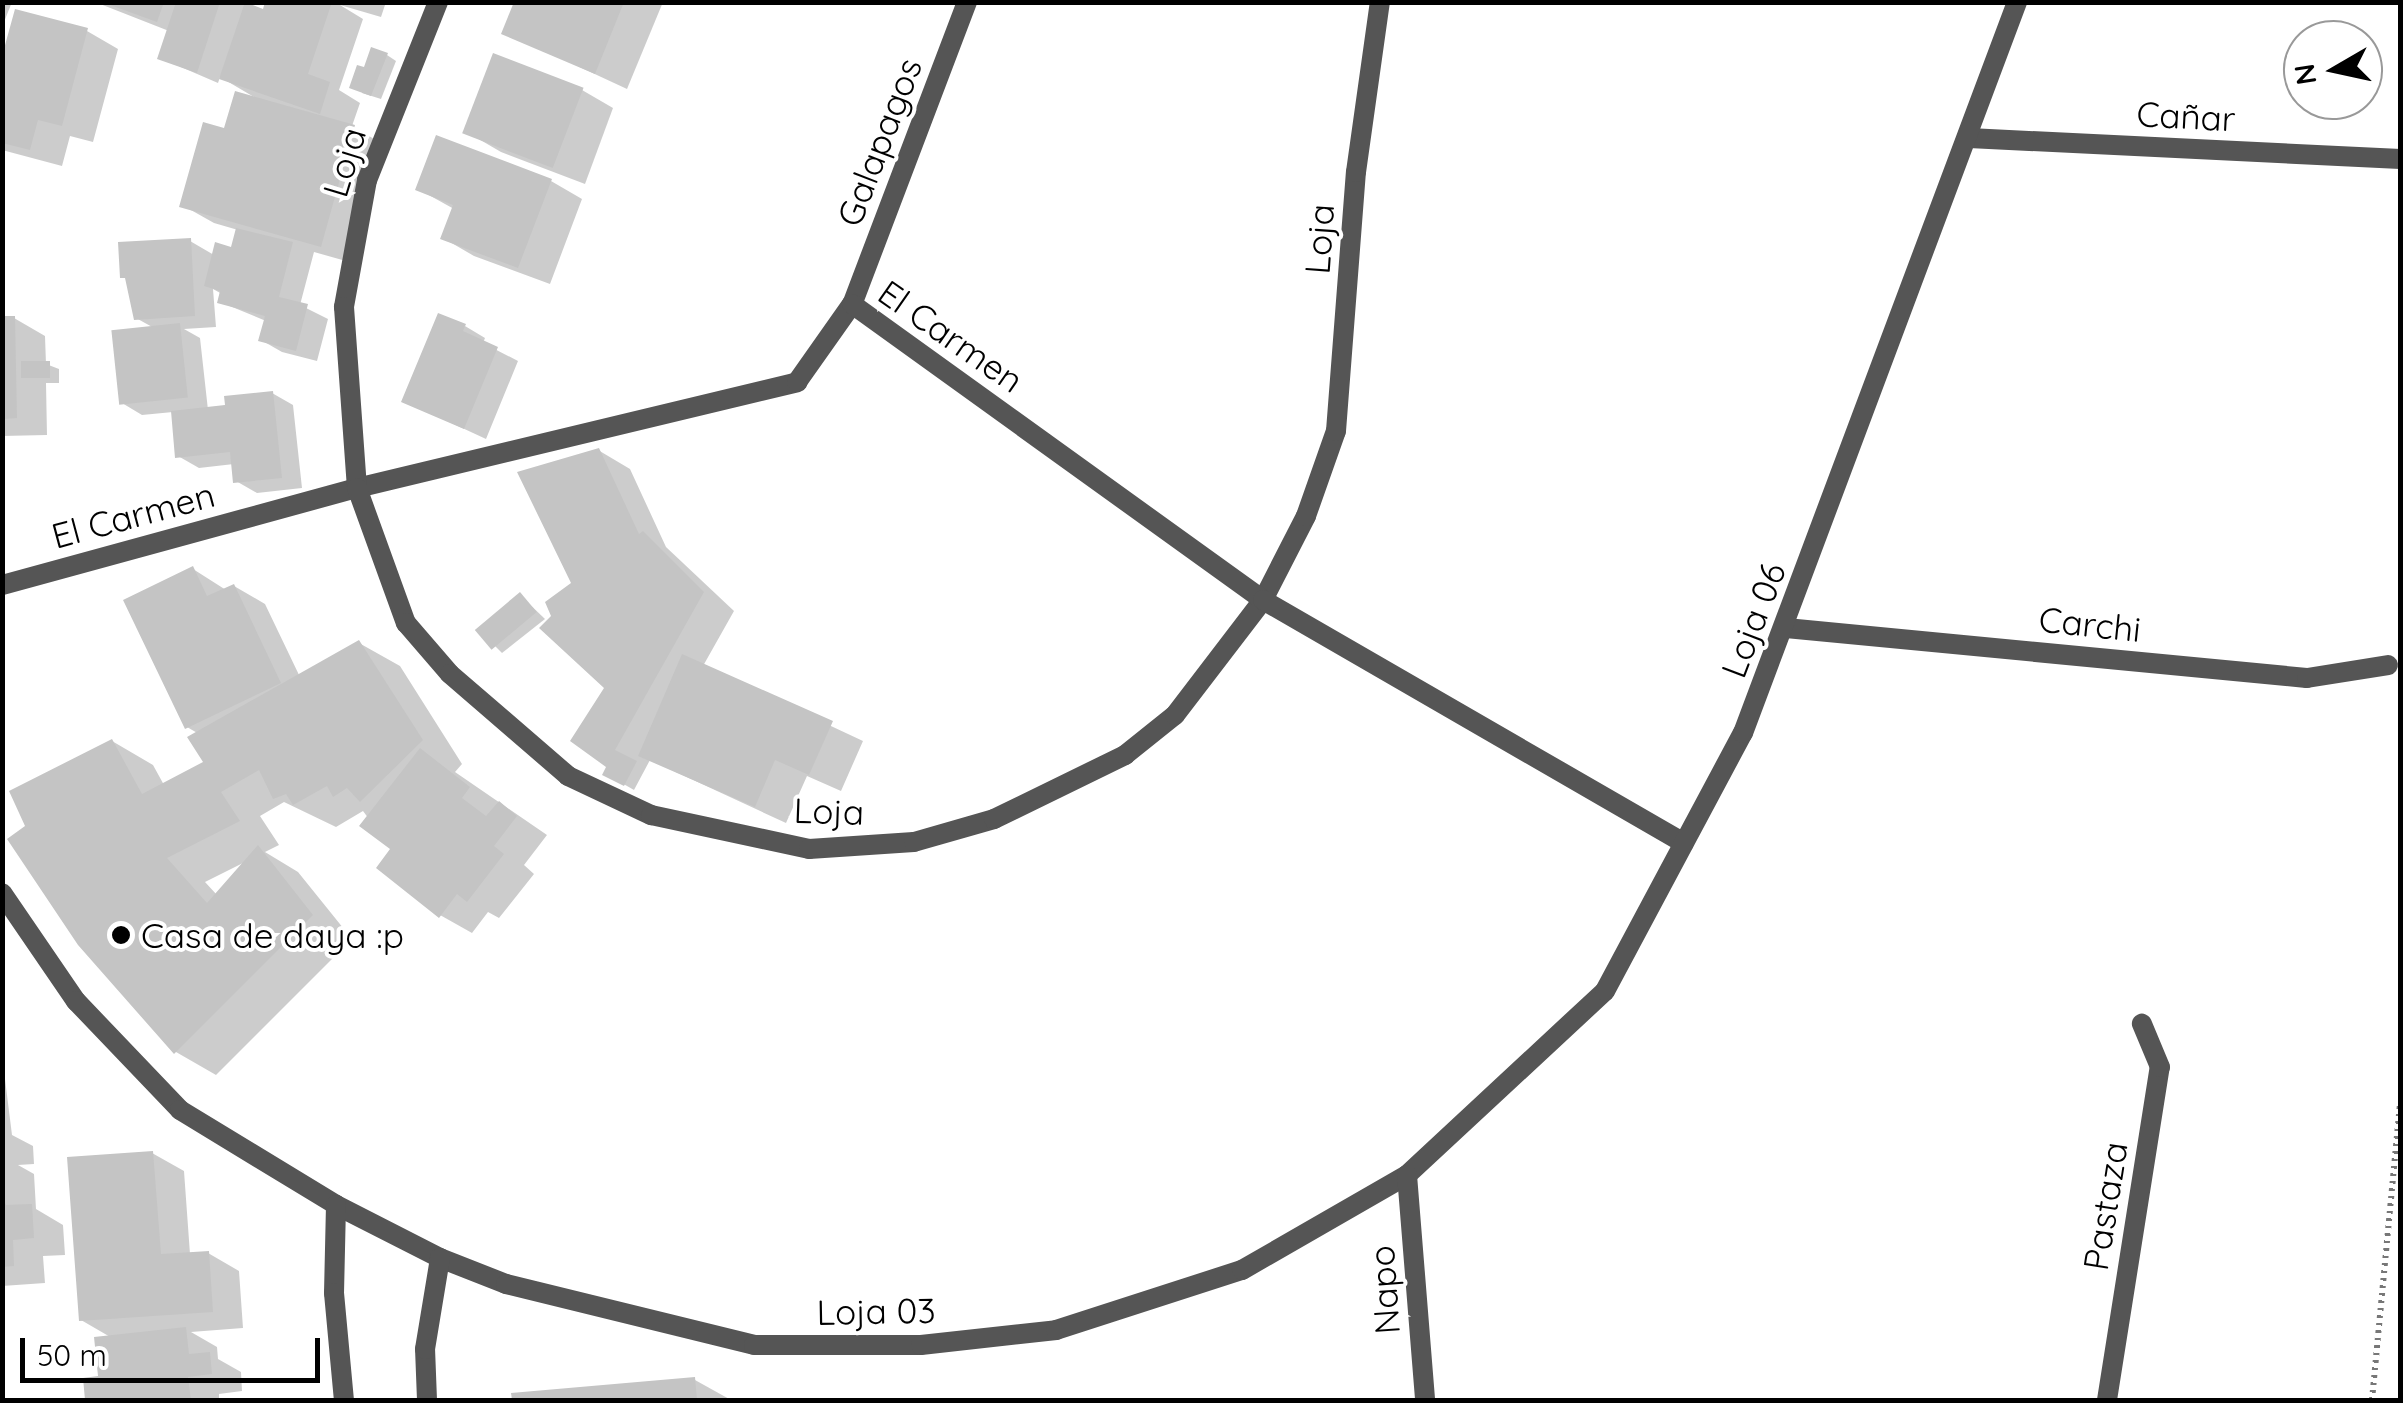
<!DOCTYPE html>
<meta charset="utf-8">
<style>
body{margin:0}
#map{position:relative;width:2403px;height:1403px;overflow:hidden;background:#fff;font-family:Quicksand,sans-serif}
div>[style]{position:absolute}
.shadow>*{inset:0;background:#0003}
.building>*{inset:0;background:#c4c4c4;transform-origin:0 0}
.path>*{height:6px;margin-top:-3px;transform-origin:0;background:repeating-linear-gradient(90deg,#777 0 2.5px,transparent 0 7.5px)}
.service>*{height:20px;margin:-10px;padding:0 10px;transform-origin:10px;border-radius:10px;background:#555}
.minor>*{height:20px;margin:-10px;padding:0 10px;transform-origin:10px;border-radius:10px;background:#555}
.dots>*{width:28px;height:28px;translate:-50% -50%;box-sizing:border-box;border:5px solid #fff;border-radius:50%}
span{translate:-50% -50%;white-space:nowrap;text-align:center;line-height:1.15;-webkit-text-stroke:8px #fff;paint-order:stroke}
.street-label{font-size:35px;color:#000}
.poi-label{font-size:35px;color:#000}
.left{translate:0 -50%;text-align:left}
.frame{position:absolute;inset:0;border:5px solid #000;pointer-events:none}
.north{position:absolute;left:2283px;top:20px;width:100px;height:100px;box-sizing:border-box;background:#fff;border:2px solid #999;border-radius:50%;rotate:261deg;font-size:28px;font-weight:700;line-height:40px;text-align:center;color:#000}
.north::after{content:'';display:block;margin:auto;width:35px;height:45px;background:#000;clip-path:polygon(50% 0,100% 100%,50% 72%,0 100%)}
.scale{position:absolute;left:20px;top:1338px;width:300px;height:45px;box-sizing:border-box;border:5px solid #000;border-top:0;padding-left:12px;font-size:30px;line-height:35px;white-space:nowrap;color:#000;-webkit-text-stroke:8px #fff;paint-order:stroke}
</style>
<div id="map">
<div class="shadow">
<div style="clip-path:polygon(2px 2px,12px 2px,2px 27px)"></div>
<div style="clip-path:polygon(95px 2px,245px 2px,264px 12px,267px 2px,386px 2px,381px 17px,340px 5px,363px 19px,339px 90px,360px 103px,352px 126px,386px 146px,353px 263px,314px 252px,300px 305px,328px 319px,317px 361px,282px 352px,261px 340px,266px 321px,220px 302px,222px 294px,213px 289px,216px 327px,184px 329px,200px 338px,208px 410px,272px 393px,293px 405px,302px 488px,257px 493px,236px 481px,234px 464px,199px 468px,178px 456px,173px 412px,142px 415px,122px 403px,154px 328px,136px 318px,190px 241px,214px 255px,233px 250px,238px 230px,214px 223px,182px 205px,225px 132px,254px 97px,220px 77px,218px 83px,160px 58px,169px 31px)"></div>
<div style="clip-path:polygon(517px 2px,663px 2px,627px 89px,504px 32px)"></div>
<div style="clip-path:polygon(87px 31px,118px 49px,93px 142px,70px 136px,62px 166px,2px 150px,2px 62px)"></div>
<div style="clip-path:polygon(387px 55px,396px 61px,381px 99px,362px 93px,365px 70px)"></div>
<div style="clip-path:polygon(582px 90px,613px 108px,585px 184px,501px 152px,470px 134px)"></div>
<div style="clip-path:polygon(551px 181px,582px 199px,550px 284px,474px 256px,443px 238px,454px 209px,418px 189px)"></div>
<div style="clip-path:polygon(2px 318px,14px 318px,45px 336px,46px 364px,59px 369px,59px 383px,46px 383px,47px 435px,2px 436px)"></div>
<div style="clip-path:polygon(465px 326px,485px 338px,483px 343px,518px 361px,486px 439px,404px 401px)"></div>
<div style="clip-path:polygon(598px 450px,630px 469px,666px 547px,734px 611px,703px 666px,863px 741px,841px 791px,807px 776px,786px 823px,650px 760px,634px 790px,606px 774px,610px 766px,608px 688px,556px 615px,575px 584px)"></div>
<div style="clip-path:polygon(evenodd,193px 569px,226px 590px,234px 586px,265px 604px,300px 677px,359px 643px,400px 666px,462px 764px,455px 772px,547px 835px,524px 865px,534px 874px,499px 918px,488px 912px,472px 933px,440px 915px,363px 811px,336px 827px,284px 802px,260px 816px,279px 845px,265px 852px,298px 872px,352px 939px,216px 1075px,176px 1052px,112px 741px,153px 765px,164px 785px,207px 763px,199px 734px,187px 727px,193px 569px,247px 861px,217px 895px,205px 882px,247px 861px)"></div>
<div style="clip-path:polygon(520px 595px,545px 619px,502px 653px,478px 629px)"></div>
<div style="clip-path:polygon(2px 1055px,12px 1135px,33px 1146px,34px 1164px,18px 1165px,34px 1174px,36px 1209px,63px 1225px,65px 1255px,43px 1256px,45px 1283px,2px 1286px)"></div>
<div style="clip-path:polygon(152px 1153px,184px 1171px,190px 1254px,208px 1253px,239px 1271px,243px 1328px,191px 1332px,217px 1347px,218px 1359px,241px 1372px,242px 1391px,219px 1394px,219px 1400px,88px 1400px,85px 1380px,101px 1378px,112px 1338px,81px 1320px)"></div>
<div style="clip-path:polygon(695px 1380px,731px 1400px,514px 1400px,514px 1396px)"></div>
</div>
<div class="building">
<div style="clip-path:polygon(102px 2px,164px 2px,157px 22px)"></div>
<div style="clip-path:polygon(176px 2px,220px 2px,197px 73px,157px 59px)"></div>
<div style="clip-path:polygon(245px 2px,263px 9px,265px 2px,332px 2px,308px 74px,330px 82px,320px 114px,219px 79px)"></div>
<div style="clip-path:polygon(514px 2px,624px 2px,595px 74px,501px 34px)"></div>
<div style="clip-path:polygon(15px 9px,88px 28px,62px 126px,38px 120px,30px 150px,2px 143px,2px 56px)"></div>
<div style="clip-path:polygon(371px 47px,388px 53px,371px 96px,349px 88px,357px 65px,364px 67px)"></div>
<div style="left:493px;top:53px;width:97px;height:86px;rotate:21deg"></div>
<div style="clip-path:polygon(235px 91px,355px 125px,321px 247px,179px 207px,203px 122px,224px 128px)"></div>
<div style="clip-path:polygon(436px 135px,552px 179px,518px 268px,440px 239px,453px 205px,415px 190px)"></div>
<div style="clip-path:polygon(236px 228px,293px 242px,279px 297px,308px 304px,296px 351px,258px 341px,265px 316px,217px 303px,220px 291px,204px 286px,215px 242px,231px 247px)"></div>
<div style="clip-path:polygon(191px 238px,195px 316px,134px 320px,125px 278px,120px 278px,118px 242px)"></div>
<div style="clip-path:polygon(438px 313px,466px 324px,463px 331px,498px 347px,464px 429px,401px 402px)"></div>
<div style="clip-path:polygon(2px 316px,15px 316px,17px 418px,2px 419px)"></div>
<div style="left:180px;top:323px;width:75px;height:69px;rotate:84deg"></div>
<div style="left:50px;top:361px;width:17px;height:29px;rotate:90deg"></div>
<div style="clip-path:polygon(273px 391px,282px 478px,233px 483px,230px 452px,175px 458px,171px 411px,225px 405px,224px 396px)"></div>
<div style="clip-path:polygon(599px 448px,639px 534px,643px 531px,704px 592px,615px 750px,637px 761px,624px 786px,602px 775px,606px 767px,570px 741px,604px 688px,539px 628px,551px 616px,545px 602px,571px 583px,517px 472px)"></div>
<div style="clip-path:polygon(193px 566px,207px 596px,234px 584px,281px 683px,185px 729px,123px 600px)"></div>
<div style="left:520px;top:592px;width:26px;height:59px;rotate:50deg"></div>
<div style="clip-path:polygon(359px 640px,423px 740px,360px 802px,347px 788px,333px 797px,327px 786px,293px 805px,286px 794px,273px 799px,259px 770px,221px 792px,240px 821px,167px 858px,207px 903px,258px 845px,313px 915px,174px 1054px,78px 945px,7px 839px,25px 826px,9px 791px,112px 739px,142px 794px,203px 762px,187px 737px)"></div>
<div style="clip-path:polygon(682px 654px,833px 721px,809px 775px,775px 760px,755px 807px,638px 756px)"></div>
<div style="clip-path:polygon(420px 748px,470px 787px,462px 798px,486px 816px,499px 801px,517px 816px,494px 846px,504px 854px,467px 902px,457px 894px,439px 918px,376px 868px,390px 849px,359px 826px)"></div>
<div style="clip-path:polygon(153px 1151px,161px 1254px,209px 1251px,213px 1312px,79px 1321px,67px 1157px)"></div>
<div style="clip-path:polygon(2px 1197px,6px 1205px,32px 1204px,34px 1238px,13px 1240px,14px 1266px,2px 1267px)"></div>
<div style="clip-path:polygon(186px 1327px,189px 1354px,210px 1352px,212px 1374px,188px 1377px,191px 1400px,85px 1400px,83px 1378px,98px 1376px,94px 1337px)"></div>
<div style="clip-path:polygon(695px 1377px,697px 1400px,512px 1400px,511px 1393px)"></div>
</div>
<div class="path">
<div style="left:2372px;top:1400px;width:297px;rotate:-84.6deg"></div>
</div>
<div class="service">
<div style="left:2px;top:585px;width:368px;rotate:-15.3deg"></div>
<div style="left:357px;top:488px;width:453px;rotate:-13.5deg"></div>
<div style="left:797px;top:382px;width:95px;rotate:-54.8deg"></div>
</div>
<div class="minor">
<div style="left:438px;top:2px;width:192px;rotate:111.7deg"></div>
<div style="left:367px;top:180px;width:129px;rotate:100.3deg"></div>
<div style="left:344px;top:307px;width:181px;rotate:85.9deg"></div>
<div style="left:357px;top:488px;width:144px;rotate:70.1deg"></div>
<div style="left:406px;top:623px;width:67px;rotate:49.2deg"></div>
<div style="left:450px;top:674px;width:156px;rotate:40.8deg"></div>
<div style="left:568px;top:776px;width:92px;rotate:25.2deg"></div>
<div style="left:651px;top:815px;width:162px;rotate:12.1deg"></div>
<div style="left:809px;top:849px;width:105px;rotate:-3.8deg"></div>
<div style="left:914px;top:842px;width:83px;rotate:-16deg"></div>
<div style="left:994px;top:819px;width:146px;rotate:-26deg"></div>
<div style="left:1125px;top:755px;width:64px;rotate:-38.7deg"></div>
<div style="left:1175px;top:715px;width:145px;rotate:-52.6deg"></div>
<div style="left:1263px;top:600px;width:94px;rotate:-62.9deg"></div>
<div style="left:1306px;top:516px;width:90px;rotate:-70.6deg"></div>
<div style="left:1336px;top:431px;width:260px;rotate:-85.6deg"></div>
<div style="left:1356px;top:172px;width:172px;rotate:-82deg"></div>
<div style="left:967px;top:2px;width:323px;rotate:110.8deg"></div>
<div style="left:852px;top:304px;width:506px;rotate:35.76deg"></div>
<div style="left:1263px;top:600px;width:486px;rotate:30deg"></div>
<div style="left:1969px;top:138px;width:432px;rotate:2.8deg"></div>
<div style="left:1786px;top:628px;width:523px;rotate:5.48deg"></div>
<div style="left:2307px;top:678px;width:82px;rotate:-9.1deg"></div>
<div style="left:2px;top:893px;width:131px;rotate:55.6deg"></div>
<div style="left:76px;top:1001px;width:151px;rotate:46.3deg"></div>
<div style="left:180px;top:1110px;width:183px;rotate:31.3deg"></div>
<div style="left:336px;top:1205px;width:117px;rotate:27deg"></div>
<div style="left:440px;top:1258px;width:71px;rotate:21.5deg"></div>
<div style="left:506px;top:1284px;width:255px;rotate:13.8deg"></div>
<div style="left:754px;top:1345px;width:167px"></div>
<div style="left:921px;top:1345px;width:136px;rotate:-6.3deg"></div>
<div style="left:1056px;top:1330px;width:195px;rotate:-17.9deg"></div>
<div style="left:1242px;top:1270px;width:190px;rotate:-29.9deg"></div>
<div style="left:1407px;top:1175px;width:270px;rotate:-42.9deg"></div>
<div style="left:1605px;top:991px;width:293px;rotate:-61.9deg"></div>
<div style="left:1743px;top:733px;width:781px;rotate:-69.45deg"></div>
<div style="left:1407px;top:1175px;width:226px;rotate:85.4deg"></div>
<div style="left:336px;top:1205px;width:88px;rotate:91.3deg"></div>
<div style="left:334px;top:1293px;width:107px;rotate:84.7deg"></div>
<div style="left:427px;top:1400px;width:51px;rotate:-92.2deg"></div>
<div style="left:425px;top:1349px;width:92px;rotate:-80.6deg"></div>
<div style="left:2107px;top:1400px;width:337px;rotate:-81deg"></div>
<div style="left:2160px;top:1067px;width:47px;rotate:-112.7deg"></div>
</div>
<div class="dots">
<div style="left:121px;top:935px;background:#000"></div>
</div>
<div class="street-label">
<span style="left:2186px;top:116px;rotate:3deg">Cañar</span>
<span style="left:879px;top:142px;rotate:-69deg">Galapagos</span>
<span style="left:344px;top:162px;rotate:-73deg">Loja</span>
<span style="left:1319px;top:239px;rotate:-86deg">Loja</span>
<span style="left:951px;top:336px;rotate:35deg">El Carmen</span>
<span style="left:133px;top:515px;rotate:-15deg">El Carmen</span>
<span style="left:1753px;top:620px;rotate:-69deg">Loja 06</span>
<span style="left:2090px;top:624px;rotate:6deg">Carchi</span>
<span style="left:829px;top:811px;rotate:2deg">Loja</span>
<span style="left:2105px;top:1206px;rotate:-81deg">Pastaza</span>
<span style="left:1384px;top:1290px;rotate:-94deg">Napo</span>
<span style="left:876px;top:1311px;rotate:-1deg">Loja 03</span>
</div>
<div class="poi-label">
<span class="left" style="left:141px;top:935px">Casa de daya :p</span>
</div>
<div class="frame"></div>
<div class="north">N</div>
<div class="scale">50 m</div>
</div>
